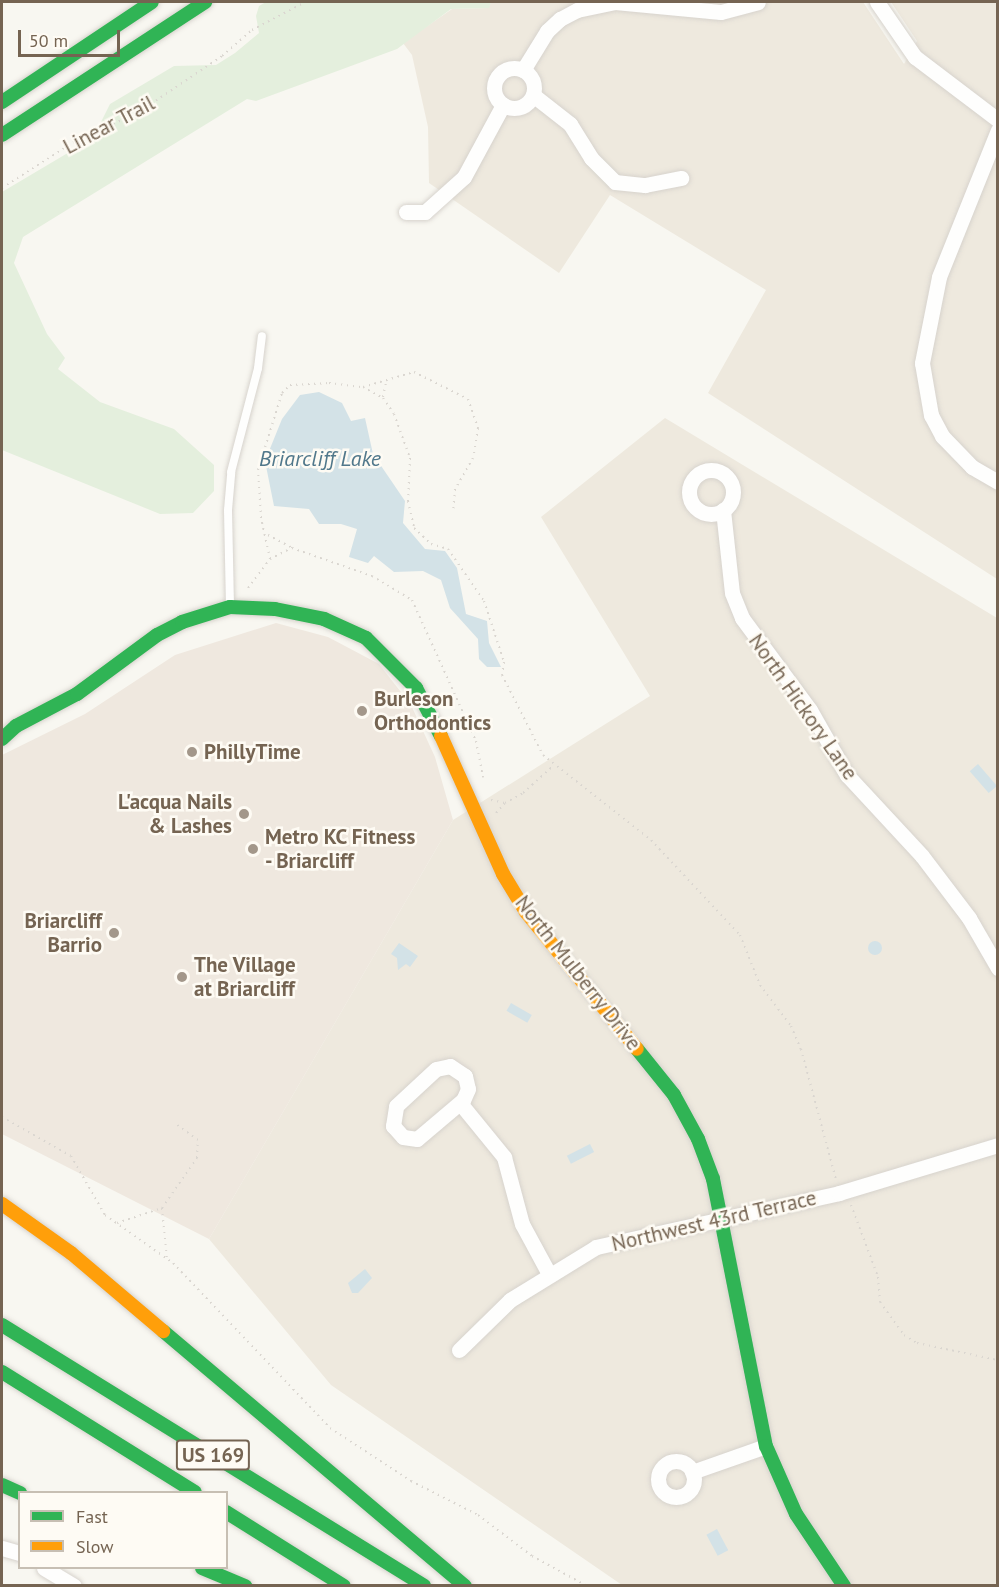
<!DOCTYPE html>
<style>
body{margin:0}
#map{position:relative;width:999px;height:1587px;overflow:hidden;background:#f8f7f1;font-family:"PT Sans",sans-serif}
div>[style]{position:absolute}
.residential>*{inset:0;background:#eee9de}
.commercial>*{inset:0;background:#efe8df}
.green>*{inset:0;background:#e4efdd}
.water>*{inset:0;background:#d3e2e7;transform-origin:0 0}
.round{border-radius:50%}
.path>*{height:2px;margin-top:-1px;transform-origin:0;background:repeating-linear-gradient(90deg,#dad6d0 0 1.5px,transparent 0 6px)}
.roads{filter:drop-shadow(0 0 2px #d7d3cd) drop-shadow(0 0 2px #d7d3cd)}
.lane>*{height:8px;margin:-4px;padding:0 4px;transform-origin:4px;border-radius:4px;background:#fefefd}
.street>*{height:15px;margin:-7.5px;padding:0 7.5px;transform-origin:7.5px;border-radius:7.5px;background:#fefefd}
.street>.ring{margin:-7.5px;padding:0;box-sizing:content-box;background:none;border:15px solid #fefefd;border-radius:50%}
.fast>*{height:14px;margin:-7px;padding:0 7px;transform-origin:7px;border-radius:7px;background:#30b455}
.slow>*{height:14px;margin:-7px;padding:0 7px;transform-origin:7px;border-radius:7px;background:#ff9f0a}
.dots>*{width:16px;height:16px;translate:-50% -50%;box-sizing:border-box;border:3px solid #fefbf4;border-radius:50%}
span{translate:-50% -50%;white-space:nowrap;text-align:center;line-height:1.15;-webkit-text-stroke:5px #fefbf4;paint-order:stroke}
.shield-label span{padding:2px 4px;background:#fefbf4;border:2px solid;border-radius:4px;-webkit-text-stroke-width:0}
.shield-label{font-size:20px;color:#756452;font-weight:700}
.street-label{font-size:21px;color:#756452}
.poi-label{font-size:21px;color:#756452;font-weight:700}
.left{translate:0 -50%;text-align:left}
.right{translate:-100% -50%;text-align:right}
.water-label{font-size:22px;color:#51788b;font-style:italic}
.frame{position:absolute;inset:0;border:3px solid #756452;pointer-events:none}
.legend{position:absolute;left:18px;top:1491px;width:210px;height:78px;box-sizing:border-box;background:#fefbf4;border:2px solid #c7bfb3;margin:0;padding:8px 10px;list-style:none;font-size:18px;color:#756452}
.legend li{display:flex;align-items:center;gap:12px;height:30px}
.legend b{width:30px;border:2px solid #c7bfb3}
.scale{position:absolute;left:18px;top:30px;width:102px;height:27px;box-sizing:border-box;border:3px solid #756452;border-top:0;padding-left:8px;font-size:18px;line-height:21px;white-space:nowrap;color:#756452;-webkit-text-stroke:4px #fefbf4;paint-order:stroke}
</style>
<div id="map">
<div class="residential">
<div style="clip-path:polygon(491px 2px,863px 2px,904px 64px,917px 41px,891px 2px,997px 2px,997px 579px,708px 393px,766px 290px,610px 195px,559px 273px,429px 183px,428px 127px,412px 55px,403px 43px,452px 9px,488px 8px)"></div>
<div style="clip-path:polygon(665px 418px,997px 618px,997px 1585px,622px 1585px,331px 1385px,209px 1239px,453px 820px,650px 696px,541px 517px)"></div>
</div>
<div class="commercial">
<div style="clip-path:polygon(276px 623px,328px 637px,379px 664px,411px 705px,435px 757px,453px 820px,209px 1239px,2px 1134px,2px 755px,85px 714px,175px 655px)"></div>
</div>
<div class="green">
<div style="clip-path:polygon(266px 2px,491px 2px,489px 8px,451px 9px,397px 49px,256px 101px,247px 99px,23px 237px,14px 263px,47px 334px,65px 358px,58px 369px,100px 402px,174px 429px,214px 465px,214px 491px,193px 513px,160px 514px,2px 450px,2px 192px,93px 138px,110px 104px,174px 66px,216px 65px,235px 53px,259px 33px,256px 16px,259px 6px)"></div>
</div>
<div class="water">
<div style="clip-path:polygon(319px 392px,342px 403px,351px 421px,365px 418px,373px 454px,405px 501px,403px 523px,425px 549px,445px 551px,457px 568px,466px 614px,487px 621px,489px 643px,501px 667px,487px 667px,479px 659px,478px 639px,450px 608px,441px 580px,423px 571px,394px 572px,374px 556px,368px 563px,349px 557px,357px 529px,341px 524px,319px 524px,309px 509px,274px 506px,265px 461px,282px 419px,300px 395px)"></div>
<div style="left:978px;top:764px;width:29px;height:11px;rotate:49deg"></div>
<div class="round" style="left:868px;top:941px;width:14px;height:14px"></div>
<div style="clip-path:polygon(399px 943px,418px 956px,410px 967px,406px 964px,398px 970px,397px 958px,391px 954px)"></div>
<div style="left:511px;top:1003px;width:24px;height:9px;rotate:30deg"></div>
<div style="left:590px;top:1144px;width:9px;height:26px;rotate:63deg"></div>
<div style="clip-path:polygon(365px 1269px,372px 1278px,358px 1293px,352px 1293px,348px 1283px)"></div>
<div style="left:717px;top:1529px;width:24px;height:12px;rotate:62deg"></div>
</div>
<div class="path">
<div style="left:2px;top:188px;width:93px;rotate:-32.7deg"></div>
<div style="left:80px;top:138px;width:61px;rotate:-23.2deg"></div>
<div style="left:136px;top:114px;width:104px;rotate:-34deg"></div>
<div style="left:222px;top:56px;width:40px;rotate:-41deg"></div>
<div style="left:252px;top:30px;width:60px;rotate:-27.8deg"></div>
<div style="left:363px;top:387px;width:23px;rotate:29deg"></div>
<div style="left:383px;top:398px;width:19px;rotate:55deg"></div>
<div style="left:394px;top:414px;width:47px;rotate:70deg"></div>
<div style="left:410px;top:458px;width:43px;rotate:92.7deg"></div>
<div style="left:408px;top:501px;width:28px;rotate:77deg"></div>
<div style="left:414px;top:528px;width:23px;rotate:43deg"></div>
<div style="left:431px;top:544px;width:18px;rotate:16deg"></div>
<div style="left:448px;top:549px;width:63px;rotate:55.3deg"></div>
<div style="left:484px;top:601px;width:64px;rotate:71.8deg"></div>
<div style="left:504px;top:662px;width:13px;rotate:99deg"></div>
<div style="left:502px;top:675px;width:90px;rotate:62.9deg"></div>
<div style="left:543px;top:755px;width:137px;rotate:38.2deg"></div>
<div style="left:651px;top:840px;width:130px;rotate:46.9deg"></div>
<div style="left:740px;top:935px;width:54px;rotate:68.2deg"></div>
<div style="left:760px;top:985px;width:51px;rotate:52.9deg"></div>
<div style="left:791px;top:1026px;width:25px;rotate:67deg"></div>
<div style="left:801px;top:1049px;width:136px;rotate:75deg"></div>
<div style="left:383px;top:397px;width:14px;rotate:-78deg"></div>
<div style="left:268px;top:535px;width:27px;rotate:28deg"></div>
<div style="left:292px;top:548px;width:85px;rotate:19.3deg"></div>
<div style="left:372px;top:576px;width:47px;rotate:31deg"></div>
<div style="left:412px;top:600px;width:155px;rotate:65.6deg"></div>
<div style="left:476px;top:741px;width:37px;rotate:79deg"></div>
<div style="left:270px;top:559px;width:25px;rotate:-27deg"></div>
<div style="left:248px;top:588px;width:36px;rotate:-53deg"></div>
<div style="left:270px;top:559px;width:42px;rotate:-102.4deg"></div>
<div style="left:261px;top:518px;width:48px;rotate:-93.6deg"></div>
<div style="left:258px;top:470px;width:81px;rotate:-72.7deg"></div>
<div style="left:282px;top:393px;width:11px;rotate:-45deg"></div>
<div style="left:290px;top:385px;width:39px;rotate:-3deg"></div>
<div style="left:329px;top:383px;width:34px;rotate:7deg"></div>
<div style="left:363px;top:387px;width:53px;rotate:-16.4deg"></div>
<div style="left:414px;top:372px;width:60px;rotate:26.6deg"></div>
<div style="left:468px;top:399px;width:31px;rotate:71deg"></div>
<div style="left:478px;top:428px;width:30px;rotate:99deg"></div>
<div style="left:473px;top:458px;width:36px;rotate:120deg"></div>
<div style="left:455px;top:489px;width:23px;rotate:95deg"></div>
<div style="left:491px;top:800px;width:14px;rotate:12deg"></div>
<div style="left:505px;top:803px;width:21px;rotate:-29deg"></div>
<div style="left:523px;top:793px;width:40px;rotate:-42deg"></div>
<div style="left:496px;top:813px;width:13px;rotate:-48deg"></div>
<div style="left:2px;top:1117px;width:79px;rotate:29.5deg"></div>
<div style="left:71px;top:1156px;width:68px;rotate:60deg"></div>
<div style="left:105px;top:1215px;width:83px;rotate:35.2deg"></div>
<div style="left:173px;top:1263px;width:228px;rotate:46.4deg"></div>
<div style="left:330px;top:1428px;width:97px;rotate:33.2deg"></div>
<div style="left:411px;top:1481px;width:75px;rotate:26.9deg"></div>
<div style="left:478px;top:1515px;width:68px;rotate:37.2deg"></div>
<div style="left:532px;top:1556px;width:63px;rotate:28.6deg"></div>
<div style="left:851px;top:1205px;width:77px;rotate:69.4deg"></div>
<div style="left:878px;top:1277px;width:25px;rotate:85deg"></div>
<div style="left:880px;top:1302px;width:41px;rotate:54deg"></div>
<div style="left:904px;top:1335px;width:15px;rotate:32deg"></div>
<div style="left:917px;top:1343px;width:83px;rotate:11.9deg"></div>
<div style="left:162px;top:1208px;width:51px;rotate:84.4deg"></div>
<div style="left:117px;top:1223px;width:47px;rotate:-18.4deg"></div>
<div style="left:162px;top:1208px;width:61px;rotate:-55deg"></div>
<div style="left:197px;top:1158px;width:18px;rotate:-87deg"></div>
<div style="left:198px;top:1140px;width:26px;rotate:-144deg"></div>
</div>
<div class="roads">
<div class="lane">
<div style="left:230px;top:606px;width:96px;rotate:-91.2deg"></div>
<div style="left:228px;top:510px;width:38px;rotate:-85deg"></div>
<div style="left:231px;top:472px;width:107px;rotate:-75.4deg"></div>
<div style="left:258px;top:368px;width:32px;rotate:-83deg"></div>
</div>
<div class="street">
<div style="left:615px;top:2px;width:106px;rotate:5.4deg"></div>
<div style="left:721px;top:12px;width:38px;rotate:-15deg"></div>
<div style="left:877px;top:2px;width:67px;rotate:55.4deg"></div>
<div style="left:915px;top:57px;width:104px;rotate:37.2deg"></div>
<div class="ring" style="left:494px;top:68px;width:25px;height:25px"></div>
<div style="left:523px;top:70px;width:46px;rotate:-58.4deg"></div>
<div style="left:547px;top:31px;width:18px;rotate:-43deg"></div>
<div style="left:560px;top:19px;width:19px;rotate:-28deg"></div>
<div style="left:577px;top:10px;width:38px;rotate:-12deg"></div>
<div style="left:533px;top:95px;width:47px;rotate:38.1deg"></div>
<div style="left:570px;top:124px;width:40px;rotate:58deg"></div>
<div style="left:591px;top:158px;width:34px;rotate:45deg"></div>
<div style="left:615px;top:182px;width:30px;rotate:6deg"></div>
<div style="left:645px;top:185px;width:37px;rotate:-11deg"></div>
<div style="left:998px;top:130px;width:158px;rotate:111.9deg"></div>
<div style="left:939px;top:277px;width:88px;rotate:101.2deg"></div>
<div style="left:922px;top:363px;width:53px;rotate:80.2deg"></div>
<div style="left:931px;top:415px;width:24px;rotate:62deg"></div>
<div style="left:942px;top:436px;width:43px;rotate:45.9deg"></div>
<div style="left:972px;top:467px;width:30px;rotate:30deg"></div>
<div style="left:406px;top:212px;width:19px"></div>
<div style="left:425px;top:212px;width:52px;rotate:-41.9deg"></div>
<div style="left:464px;top:177px;width:82px;rotate:-61.6deg"></div>
<div class="ring" style="left:689px;top:470px;width:29px;height:29px"></div>
<div style="left:723px;top:510px;width:83px;rotate:83.8deg"></div>
<div style="left:732px;top:593px;width:27px;rotate:68deg"></div>
<div style="left:742px;top:618px;width:114px;rotate:53.5deg"></div>
<div style="left:810px;top:710px;width:75px;rotate:60.4deg"></div>
<div style="left:847px;top:775px;width:110px;rotate:47.2deg"></div>
<div style="left:922px;top:856px;width:78px;rotate:52.8deg"></div>
<div style="left:969px;top:918px;width:58px;rotate:59.9deg"></div>
<div style="left:450px;top:1066px;width:18px;rotate:34deg"></div>
<div style="left:465px;top:1076px;width:13px;rotate:77deg"></div>
<div style="left:468px;top:1089px;width:12px;rotate:114deg"></div>
<div style="left:463px;top:1100px;width:60px;rotate:139.7deg"></div>
<div style="left:417px;top:1139px;width:14px;rotate:-172deg"></div>
<div style="left:403px;top:1137px;width:15px;rotate:-132deg"></div>
<div style="left:393px;top:1126px;width:20px;rotate:-81deg"></div>
<div style="left:396px;top:1106px;width:54px;rotate:-42.8deg"></div>
<div style="left:436px;top:1069px;width:14px;rotate:-12deg"></div>
<div style="left:460px;top:1103px;width:70px;rotate:50.8deg"></div>
<div style="left:504px;top:1157px;width:69px;rotate:75deg"></div>
<div style="left:522px;top:1224px;width:57px;rotate:61.6deg"></div>
<div style="left:459px;top:1350px;width:71px;rotate:-44.4deg"></div>
<div style="left:510px;top:1300px;width:101px;rotate:-31.6deg"></div>
<div style="left:596px;top:1247px;width:249px;rotate:-12.5deg"></div>
<div style="left:839px;top:1193px;width:166px;rotate:-16.8deg"></div>
<div class="ring" style="left:658px;top:1461px;width:21px;height:21px"></div>
<div style="left:692px;top:1472px;width:78px;rotate:-19.4deg"></div>
<div style="left:2px;top:1548px;width:19px;rotate:16deg"></div>
<div style="left:44px;top:1568px;width:35px;rotate:31deg"></div>
</div>
<div class="fast">
<div style="left:2px;top:102px;width:180px;rotate:-33.7deg"></div>
<div style="left:2px;top:135px;width:243px;rotate:-33.2deg"></div>
<div style="left:2px;top:739px;width:19px;rotate:-43deg"></div>
<div style="left:16px;top:726px;width:69px;rotate:-27.7deg"></div>
<div style="left:77px;top:694px;width:99px;rotate:-36.4deg"></div>
<div style="left:157px;top:635px;width:28px;rotate:-27deg"></div>
<div style="left:182px;top:622px;width:50px;rotate:-17.4deg"></div>
<div style="left:230px;top:607px;width:45px;rotate:2.5deg"></div>
<div style="left:275px;top:609px;width:50px;rotate:11.5deg"></div>
<div style="left:324px;top:619px;width:46px;rotate:24.3deg"></div>
<div style="left:366px;top:638px;width:71px;rotate:45deg"></div>
<div style="left:416px;top:688px;width:54px;rotate:62.5deg"></div>
<div style="left:637px;top:1049px;width:59px;rotate:51.2deg"></div>
<div style="left:674px;top:1095px;width:50px;rotate:61.4deg"></div>
<div style="left:698px;top:1139px;width:43px;rotate:69.4deg"></div>
<div style="left:713px;top:1179px;width:272px;rotate:78.8deg"></div>
<div style="left:766px;top:1446px;width:74px;rotate:66.2deg"></div>
<div style="left:796px;top:1514px;width:87px;rotate:56.3deg"></div>
<div style="left:2px;top:1325px;width:496px;rotate:31.7deg"></div>
<div style="left:163px;top:1331px;width:395px;rotate:40.2deg"></div>
<div style="left:2px;top:1372px;width:227px;rotate:31.9deg"></div>
<div style="left:2px;top:1485px;width:20px;rotate:24deg"></div>
<div style="left:226px;top:1512px;width:139px;rotate:32.1deg"></div>
<div style="left:202px;top:1568px;width:47px;rotate:22.7deg"></div>
</div>
<div class="slow">
<div style="left:441px;top:736px;width:151px;rotate:65.8deg"></div>
<div style="left:503px;top:874px;width:44px;rotate:58.8deg"></div>
<div style="left:526px;top:912px;width:176px;rotate:51deg"></div>
<div style="left:2px;top:1204px;width:85px;rotate:35.4deg"></div>
<div style="left:71px;top:1253px;width:121px;rotate:40.3deg"></div>
</div>
</div>
<div class="dots">
<div style="left:362px;top:711px;background:#a3978a"></div>
<div style="left:192px;top:752px;background:#a3978a"></div>
<div style="left:244px;top:814px;background:#a3978a"></div>
<div style="left:253px;top:849px;background:#a3978a"></div>
<div style="left:114px;top:933px;background:#a3978a"></div>
<div style="left:182px;top:977px;background:#a3978a"></div>
</div>
<div class="shield-label">
<span style="left:213px;top:1455px">US 169</span>
</div>
<div class="street-label">
<span style="left:109px;top:125px;rotate:-28deg">Linear Trail</span>
<span style="left:803px;top:707px;rotate:55deg">North Hickory Lane</span>
<span style="left:578px;top:973px;rotate:52deg">North Mulberry Drive</span>
<span style="left:714px;top:1221px;rotate:-13deg">Northwest 43rd Terrace</span>
</div>
<div class="poi-label">
<span class="left" style="left:374px;top:711px">Burleson<br>Orthodontics</span>
<span class="left" style="left:204px;top:752px">PhillyTime</span>
<span class="right" style="left:232px;top:814px">L'acqua Nails<br>&amp; Lashes</span>
<span class="left" style="left:265px;top:849px">Metro KC Fitness<br>- Briarcliff</span>
<span class="right" style="left:102px;top:933px">Briarcliff<br>Barrio</span>
<span class="left" style="left:194px;top:977px">The Village<br>at Briarcliff</span>
</div>
<div class="water-label">
<span style="left:320px;top:459px">Briarcliff Lake</span>
</div>
<div class="frame"></div>
<ul class="legend">
<li><b style="height:8px;background:#30b455"></b>Fast</li>
<li><b style="height:8px;background:#ff9f0a"></b>Slow</li>
</ul>
<div class="scale">50 m</div>
</div>
